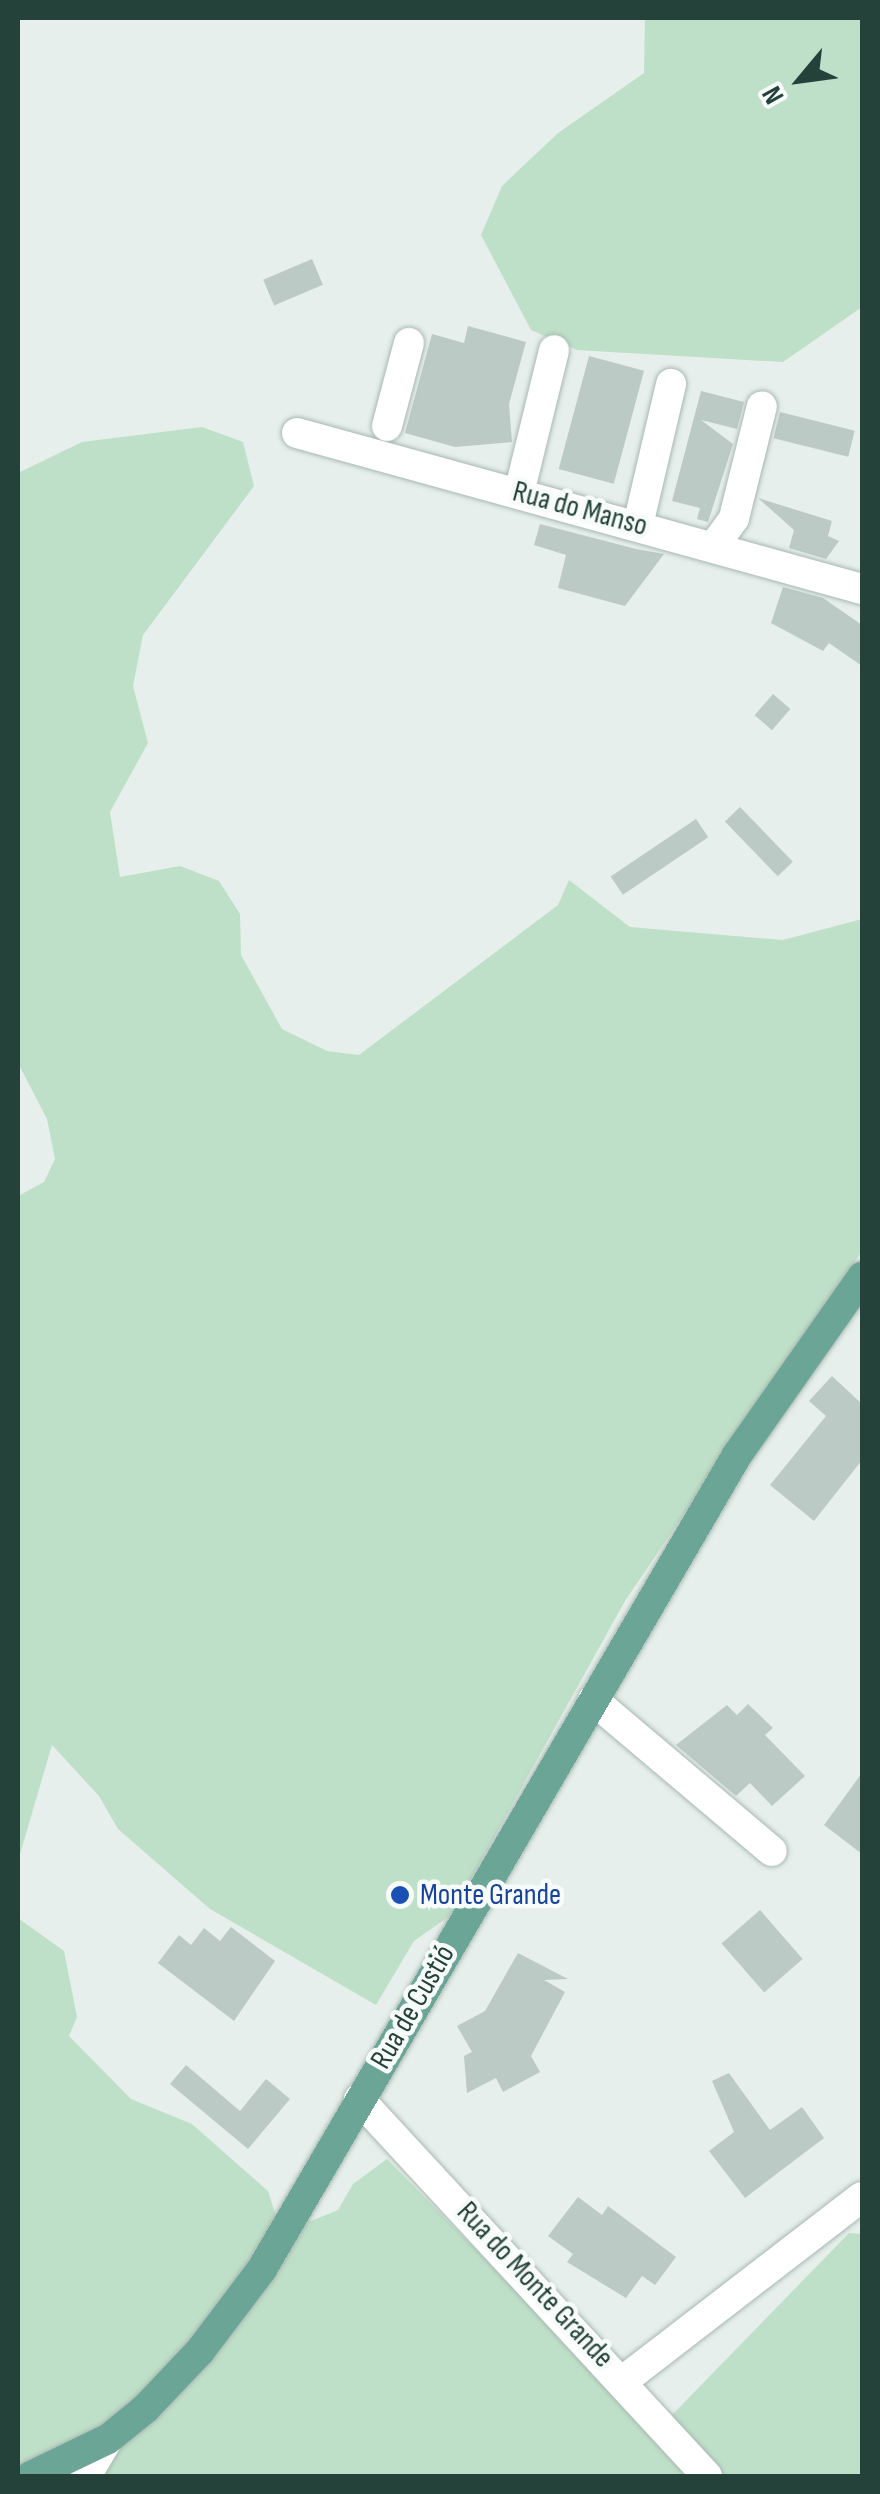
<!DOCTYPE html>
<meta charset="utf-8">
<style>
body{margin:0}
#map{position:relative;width:880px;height:2494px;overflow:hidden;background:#e6efeb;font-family:"Sofia Sans Condensed",sans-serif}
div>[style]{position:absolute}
.green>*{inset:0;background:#bfe0c8}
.building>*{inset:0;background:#bbcac4;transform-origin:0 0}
.roads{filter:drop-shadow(0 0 2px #a8b8b2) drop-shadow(0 0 2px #a8b8b2)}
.minor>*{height:30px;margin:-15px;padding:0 15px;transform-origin:15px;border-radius:15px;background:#fff}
.major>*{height:30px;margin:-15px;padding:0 15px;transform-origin:15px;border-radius:15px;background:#6aa596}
.dots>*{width:28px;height:28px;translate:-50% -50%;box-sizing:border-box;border:5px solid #f7fbf9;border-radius:50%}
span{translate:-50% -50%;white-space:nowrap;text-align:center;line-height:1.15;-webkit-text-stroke:9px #f7fbf9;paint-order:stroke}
.street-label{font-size:30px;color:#24423a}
.transit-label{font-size:30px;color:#164399}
.left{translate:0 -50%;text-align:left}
.frame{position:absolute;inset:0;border:20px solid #24423a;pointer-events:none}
.north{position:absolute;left:750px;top:30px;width:100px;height:100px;-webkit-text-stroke:8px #f7fbf9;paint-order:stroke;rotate:241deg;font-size:28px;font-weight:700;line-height:40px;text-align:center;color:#24423a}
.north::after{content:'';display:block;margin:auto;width:35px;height:45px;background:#24423a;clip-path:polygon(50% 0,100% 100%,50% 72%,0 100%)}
</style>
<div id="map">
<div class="green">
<div style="clip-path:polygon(645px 18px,862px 18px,862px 307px,783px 362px,577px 350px,531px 330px,481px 235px,502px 186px,558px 133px,644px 73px)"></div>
<div style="clip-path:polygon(202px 427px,243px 442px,254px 486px,143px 635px,133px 686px,148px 743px,110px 812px,120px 877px,180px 866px,219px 881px,240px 914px,241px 955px,282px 1029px,327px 1051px,359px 1055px,558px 905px,569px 880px,630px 927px,783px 940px,862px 919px,862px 1251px,625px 1601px,451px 1915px,414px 1941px,376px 2005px,210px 1909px,118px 1829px,99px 1796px,52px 1745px,18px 1861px,18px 1196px,44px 1182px,55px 1159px,47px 1119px,18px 1063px,18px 473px,82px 442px)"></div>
<div style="clip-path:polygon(18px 1918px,64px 1951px,77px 2017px,69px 2036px,131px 2099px,192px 2124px,268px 2191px,278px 2222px,311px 2221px,338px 2210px,353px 2184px,387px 2159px,647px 2424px,672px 2415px,849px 2233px,862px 2234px,862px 2476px,18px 2476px)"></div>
</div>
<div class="building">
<div style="left:312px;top:259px;width:28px;height:53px;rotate:67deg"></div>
<div style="clip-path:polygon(468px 326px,526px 342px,509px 404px,512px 442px,455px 447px,405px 433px,432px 334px,464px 343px)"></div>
<div style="left:589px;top:356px;width:57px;height:117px;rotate:15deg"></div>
<div style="clip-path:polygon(701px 391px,744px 402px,737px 429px,701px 420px,733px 444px,708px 522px,697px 519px,700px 508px,672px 501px)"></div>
<div style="left:780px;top:412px;width:77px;height:27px;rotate:14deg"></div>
<div style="clip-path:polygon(758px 498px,832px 521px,828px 536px,839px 541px,826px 559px,789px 548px,794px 530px)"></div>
<div style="clip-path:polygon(540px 524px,636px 549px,664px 554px,625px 606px,558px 588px,566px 555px,534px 545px)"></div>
<div style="clip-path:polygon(783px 587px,823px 598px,862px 625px,862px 666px,829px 643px,823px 651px,771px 623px)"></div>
<div style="left:773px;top:694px;width:23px;height:28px;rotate:41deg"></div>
<div style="left:740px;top:807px;width:76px;height:21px;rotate:46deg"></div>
<div style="left:696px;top:819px;width:22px;height:103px;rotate:56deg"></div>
<div style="clip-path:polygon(832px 1376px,862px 1404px,862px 1460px,814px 1521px,770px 1485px,826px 1416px,809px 1401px)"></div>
<div style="clip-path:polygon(748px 1704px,773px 1728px,765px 1735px,805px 1776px,772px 1806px,750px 1783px,736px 1796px,676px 1745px,727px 1705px,737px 1715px)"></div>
<div style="clip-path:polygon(862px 1773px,862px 1854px,824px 1825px)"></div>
<div style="left:760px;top:1910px;width:65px;height:51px;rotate:49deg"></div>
<div style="clip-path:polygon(231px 1927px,275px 1961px,234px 2021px,158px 1963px,179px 1935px,191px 1945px,204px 1928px,220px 1941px)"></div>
<div style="clip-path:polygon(518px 1953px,568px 1979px,544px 1980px,565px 1992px,531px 2056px,540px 2072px,503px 2092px,496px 2078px,467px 2093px,464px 2056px,472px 2052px,457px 2026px,485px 2011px)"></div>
<div style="clip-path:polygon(186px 2065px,240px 2111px,266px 2079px,290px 2099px,248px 2149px,170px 2084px)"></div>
<div style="clip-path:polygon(729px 2073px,770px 2130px,802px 2107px,824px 2138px,745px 2198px,709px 2151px,734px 2132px,712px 2081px)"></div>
<div style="clip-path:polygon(578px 2197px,602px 2215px,608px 2206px,676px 2257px,655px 2285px,642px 2276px,626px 2298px,567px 2262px,573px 2254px,548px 2236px)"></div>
</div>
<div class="roads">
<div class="minor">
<div style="left:387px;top:426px;width:86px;rotate:-75.2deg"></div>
<div style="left:297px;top:433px;width:586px;rotate:15.44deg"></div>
<div style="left:519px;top:493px;width:147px;rotate:-76.2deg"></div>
<div style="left:638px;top:525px;width:145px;rotate:-76.8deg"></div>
<div style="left:714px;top:546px;width:34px;rotate:-54deg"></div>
<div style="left:734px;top:518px;width:115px;rotate:-76deg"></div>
<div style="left:593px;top:1700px;width:234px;rotate:40.2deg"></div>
<div style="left:359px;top:2099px;width:513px;rotate:47.29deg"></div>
<div style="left:624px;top:2380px;width:300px;rotate:-37.6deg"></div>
<div style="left:86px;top:2476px;width:43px;rotate:-59.3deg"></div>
</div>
<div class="major">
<div style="left:31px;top:2476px;width:85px;rotate:-25.7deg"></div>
<div style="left:108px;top:2439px;width:49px;rotate:-39.2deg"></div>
<div style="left:146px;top:2408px;width:79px;rotate:-46.5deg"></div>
<div style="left:200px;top:2351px;width:103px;rotate:-52.9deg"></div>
<div style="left:262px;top:2269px;width:942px;rotate:-59.73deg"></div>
<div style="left:737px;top:1455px;width:218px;rotate:-54.9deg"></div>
</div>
</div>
<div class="dots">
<div style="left:400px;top:1895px;background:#1a4fb4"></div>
</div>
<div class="street-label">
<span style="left:580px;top:509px;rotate:15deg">Rua do Manso</span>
<span style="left:413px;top:2007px;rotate:-60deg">Rua de Custió</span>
<span style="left:535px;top:2285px;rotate:47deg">Rua do Monte Grande</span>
</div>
<div class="transit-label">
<span class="left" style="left:420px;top:1895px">Monte Grande</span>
</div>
<div class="frame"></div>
<div class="north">N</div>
</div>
